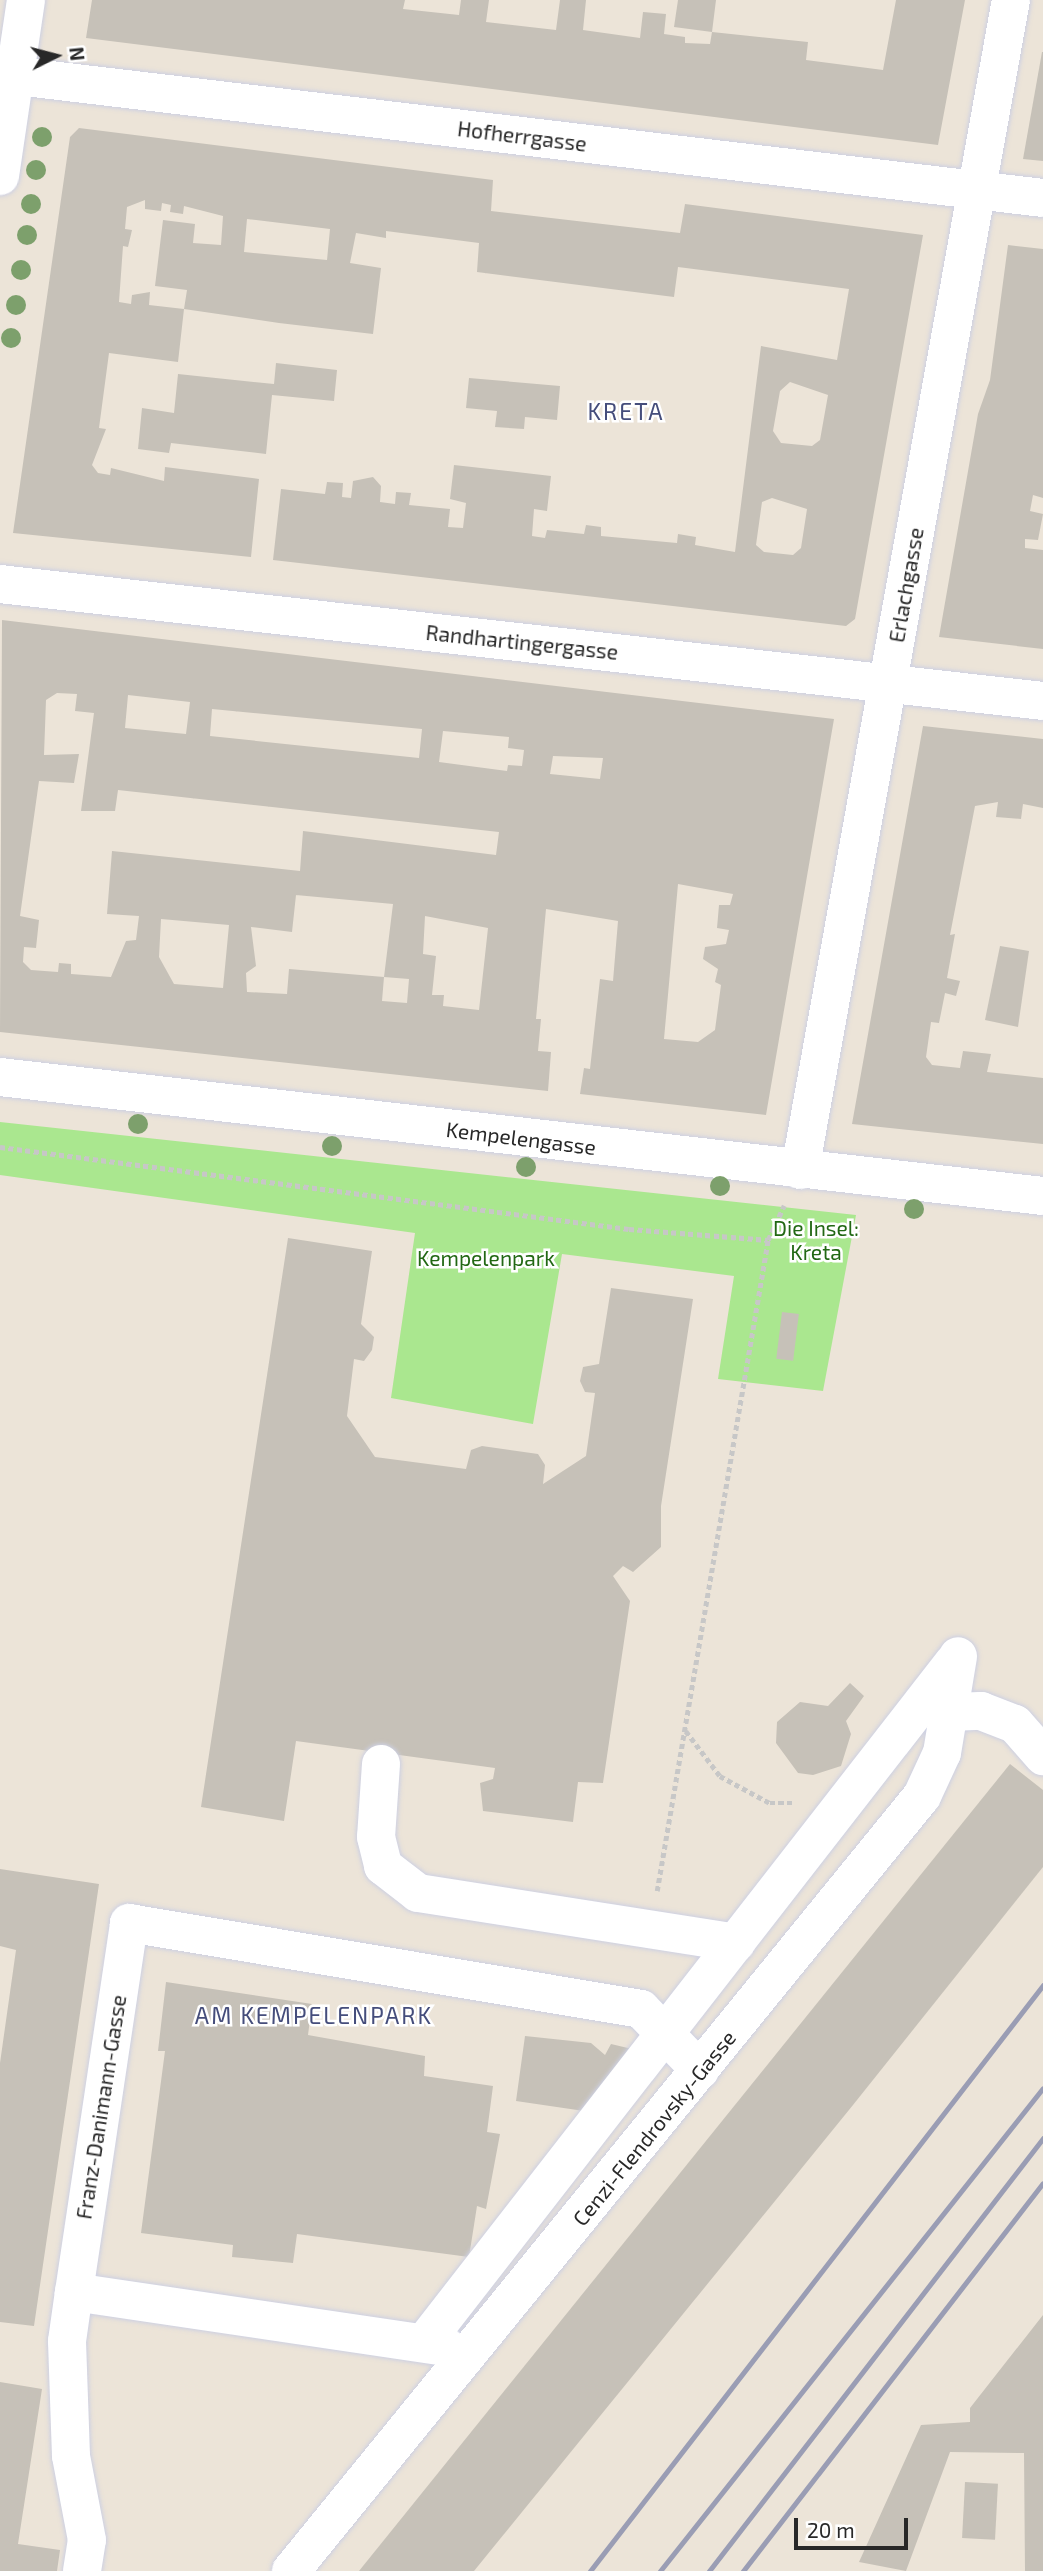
<!DOCTYPE html>
<style>
body{margin:0}
#map{position:relative;width:1043px;height:2571px;overflow:hidden;background:#ece4d8;font-family:"Exo 2",sans-serif}
div>[style]{position:absolute}
.green>*{inset:0;background:#aae78f}
.building>*{inset:0;background:#c6c1b8;transform-origin:0 0}
.path>*{height:4.5px;margin-top:-2.25px;transform-origin:0;background:repeating-linear-gradient(90deg,#c7c7c7 0 5px,transparent 0 8.5px)}
.roads{filter:drop-shadow(0 0 2px #cdd0e2) drop-shadow(0 0 2px #cdd0e2)}
.minor>*{height:38px;margin:-19px;padding:0 19px;transform-origin:19px;border-radius:19px;background:#fff}
.rail>*{height:5px;margin:-2.5px;padding:0 2.5px;transform-origin:2.5px;border-radius:2.5px;background:#9a9db4}
.trees>*{width:20px;height:20px;margin:-10px;border-radius:50%;background:#7da06c}
span{translate:-50% -50%;white-space:nowrap;text-align:center;line-height:1.15;-webkit-text-stroke:5px #fff;paint-order:stroke}
.street-label{font-size:21px;color:#282828}
.park-label{font-size:21px;color:#226814}
.neighbourhood-label{font-size:23px;color:#454d7b;letter-spacing:2px}
.north{position:absolute;left:21px;top:21px;width:70px;height:70px;-webkit-text-stroke:5px #fff;paint-order:stroke;rotate:84deg;font-size:19px;font-weight:700;line-height:28px;text-align:center;color:#282828}
.north::after{content:'';display:block;margin:auto;width:24px;height:32px;background:#282828;clip-path:polygon(50% 0,100% 100%,50% 72%,0 100%)}
.scale{position:absolute;left:794px;top:2518px;width:114px;height:32px;box-sizing:border-box;border:4px solid #282828;border-top:0;padding-left:9px;font-size:21px;line-height:24px;white-space:nowrap;color:#282828;-webkit-text-stroke:5px #fff;paint-order:stroke}
</style>
<div id="map">
<div class="green">
<div style="clip-path:polygon(0 1122px,856px 1215px,823px 1391px,718px 1379px,734px 1276px,562px 1254px,533px 1424px,391px 1398px,415px 1233px,0 1175px)"></div>
</div>
<div class="building">
<div style="clip-path:polygon(92px 0,405px 0,403px 9px,459px 15px,461px 0,489px 0,486px 22px,556px 30px,560px 0,586px 0,583px 30px,640px 38px,643px 12px,666px 14px,664px 34px,685px 37px,685px 43px,710px 44px,712px 32px,808px 42px,806px 60px,883px 70px,896px 0,965px 0,938px 145px,86px 38px)"></div>
<div style="clip-path:polygon(678px 0,716px 0,712px 32px,674px 27px)"></div>
<div style="clip-path:polygon(1042px 52px,1043px 52px,1043px 161px,1023px 159px)"></div>
<div style="clip-path:polygon(evenodd,79px 128px,493px 180px,491px 211px,680px 233px,685px 204px,923px 235px,855px 619px,846px 626px,273px 560px,281px 489px,325px 494px,327px 482px,343px 483px,342px 497px,351px 498px,353px 481px,373px 477px,381px 486px,380px 502px,395px 504px,396px 492px,411px 493px,409px 505px,450px 509px,448px 527px,463px 528px,466px 503px,450px 499px,454px 465px,551px 476px,547px 511px,534px 509px,532px 536px,545px 538px,547px 530px,584px 534px,586px 525px,601px 527px,601px 536px,677px 543px,678px 534px,696px 537px,695px 545px,735px 552px,761px 346px,837px 360px,849px 289px,678px 267px,674px 297px,477px 272px,479px 243px,386px 231px,386px 238px,356px 233px,350px 263px,381px 268px,373px 334px,279px 323px,184px 309px,187px 290px,155px 286px,163px 220px,195px 224px,193px 243px,221px 245px,223px 216px,184px 206px,183px 214px,170px 212px,171px 205px,162px 203px,161px 211px,145px 209px,145px 200px,127px 207px,125px 229px,132px 230px,128px 247px,123px 246px,119px 302px,131px 304px,132px 295px,150px 292px,149px 305px,184px 309px,178px 362px,109px 353px,99px 428px,106px 429px,92px 465px,98px 473px,110px 475px,111px 468px,164px 481px,165px 467px,259px 479px,251px 557px,13px 533px,70px 137px,79px 128px,247px 219px,330px 229px,327px 260px,244px 252px,247px 219px,79px 128px,790px 382px,828px 395px,820px 440px,812px 446px,781px 443px,773px 431px,780px 391px,790px 382px,79px 128px,772px 498px,807px 509px,801px 548px,793px 555px,764px 552px,756px 545px,762px 502px,772px 498px)"></div>
<div style="clip-path:polygon(1008px 245px,1043px 249px,1043px 498px,1033px 495px,1030px 511px,1043px 514px,1038px 540px,1025px 539px,1025px 548px,1043px 550px,1043px 649px,939px 637px,978px 414px,990px 380px)"></div>
<div style="clip-path:polygon(276px 363px,337px 370px,334px 401px,272px 395px,266px 454px,171px 443px,169px 453px,138px 449px,142px 408px,174px 413px,178px 374px,274px 384px)"></div>
<div style="clip-path:polygon(469px 378px,560px 386px,557px 420px,525px 417px,524px 429px,495px 427px,497px 411px,466px 408px)"></div>
<div style="clip-path:polygon(evenodd,2px 620px,834px 719px,766px 1115px,580px 1094px,584px 1068px,590px 1069px,600px 979px,613px 981px,618px 921px,546px 909px,536px 1019px,541px 1019px,538px 1051px,551px 1052px,548px 1091px,0 1032px,2px 620px,57px 693px,77px 694px,75px 711px,94px 713px,81px 811px,115px 811px,118px 790px,499px 832px,496px 855px,303px 831px,300px 871px,112px 851px,107px 914px,139px 916px,136px 940px,126px 941px,111px 977px,71px 974px,71px 964px,59px 963px,58px 972px,31px 970px,23px 962px,24px 947px,36px 948px,39px 920px,20px 916px,39px 781px,74px 783px,79px 754px,44px 755px,46px 700px,57px 693px,2px 620px,128px 695px,190px 702px,186px 734px,125px 728px,128px 695px,2px 620px,212px 709px,422px 729px,419px 758px,210px 736px,212px 709px,2px 620px,443px 731px,509px 737px,508px 748px,524px 750px,522px 766px,508px 765px,507px 771px,439px 762px,443px 731px,2px 620px,553px 756px,603px 758px,600px 779px,550px 774px,553px 756px,2px 620px,678px 884px,733px 894px,730px 905px,719px 905px,717px 928px,729px 930px,726px 944px,705px 947px,703px 959px,718px 969px,715px 982px,721px 985px,715px 1030px,698px 1042px,664px 1039px,678px 884px,2px 620px,296px 895px,393px 904px,384px 977px,289px 969px,287px 994px,247px 992px,246px 973px,256px 966px,251px 927px,292px 932px,296px 895px,2px 620px,425px 916px,488px 928px,479px 1010px,443px 1006px,444px 995px,432px 995px,436px 956px,423px 954px,425px 916px,2px 620px,161px 919px,229px 925px,223px 988px,174px 984px,159px 957px,161px 919px,2px 620px,384px 977px,409px 979px,407px 1003px,382px 1001px,384px 977px)"></div>
<div style="clip-path:polygon(923px 726px,1043px 739px,1043px 808px,1023px 804px,1021px 819px,996px 817px,998px 802px,975px 806px,950px 935px,955px 934px,947px 978px,960px 981px,956px 996px,945px 993px,939px 1023px,931px 1022px,926px 1057px,932px 1065px,960px 1068px,963px 1051px,991px 1054px,987px 1072px,1043px 1078px,1043px 1144px,852px 1124px)"></div>
<div style="clip-path:polygon(1000px 946px,1029px 951px,1018px 1027px,985px 1020px)"></div>
<div style="clip-path:polygon(288px 1238px,372px 1251px,361px 1324px,374px 1337px,372px 1350px,364px 1361px,354px 1359px,347px 1416px,375px 1457px,466px 1469px,471px 1450px,482px 1446px,538px 1454px,545px 1465px,543px 1484px,586px 1456px,595px 1393px,585px 1392px,580px 1381px,583px 1367px,599px 1364px,611px 1288px,693px 1299px,661px 1506px,661px 1547px,633px 1572px,623px 1566px,613px 1576px,630px 1601px,603px 1783px,578px 1782px,573px 1822px,483px 1811px,480px 1783px,493px 1779px,495px 1768px,296px 1741px,284px 1821px,201px 1807px)"></div>
<div style="left:782px;top:1312px;width:17px;height:47px;rotate:7deg"></div>
<div style="clip-path:polygon(850px 1683px,864px 1696px,846px 1721px,851px 1734px,841px 1766px,813px 1775px,798px 1773px,776px 1743px,777px 1722px,800px 1702px,828px 1706px)"></div>
<div style="clip-path:polygon(1010px 1764px,1043px 1790px,1043px 1867px,853px 2105px,474px 2571px,359px 2571px)"></div>
<div style="clip-path:polygon(0 1869px,99px 1884px,34px 2326px,0 2322px,0 2063px,16px 1950px,0 1946px)"></div>
<div style="clip-path:polygon(166px 1982px,312px 2004px,308px 2035px,425px 2056px,424px 2076px,493px 2086px,487px 2132px,500px 2134px,486px 2209px,477px 2206px,469px 2257px,297px 2234px,293px 2263px,232px 2257px,233px 2245px,141px 2233px,165px 2051px,158px 2051px)"></div>
<div style="clip-path:polygon(525px 2036px,591px 2043px,605px 2055px,611px 2044px,632px 2049px,584px 2111px,516px 2101px)"></div>
<div style="clip-path:polygon(1043px 2315px,1043px 2571px,1025px 2571px,1024px 2453px,950px 2452px,906px 2571px,859px 2562px,921px 2425px,970px 2422px,970px 2408px)"></div>
<div style="clip-path:polygon(0 2382px,42px 2389px,18px 2544px,60px 2550px,57px 2571px,0 2571px)"></div>
<div style="left:965px;top:2482px;width:33px;height:56px;rotate:3deg"></div>
</div>
<div class="path">
<div style="left:0;top:1147px;width:634px;rotate:7.43deg"></div>
<div style="left:629px;top:1229px;width:139px;rotate:4.5deg"></div>
<div style="left:768px;top:1240px;width:38px;rotate:-65deg"></div>
<div style="left:686px;top:1731px;width:56px;rotate:52.9deg"></div>
<div style="left:720px;top:1776px;width:57px;rotate:28.4deg"></div>
<div style="left:770px;top:1803px;width:25px"></div>
<div style="left:657px;top:1891px;width:660px;rotate:-80.32deg"></div>
</div>
<div class="roads">
<div class="minor">
<div style="left:0;top:74px;width:1050px;rotate:6.78deg"></div>
<div style="left:0;top:176px;width:178px;rotate:-81.6deg"></div>
<div style="left:0;top:584px;width:1050px;rotate:6.4deg"></div>
<div style="left:0;top:1077px;width:1050px;rotate:6.51deg"></div>
<div style="left:800px;top:1170px;width:1189px;rotate:-79.78deg"></div>
<div style="left:949px;top:1712px;width:32px;rotate:-2deg"></div>
<div style="left:981px;top:1711px;width:36px;rotate:21deg"></div>
<div style="left:1015px;top:1724px;width:43px;rotate:48.8deg"></div>
<div style="left:381px;top:1764px;width:73px;rotate:93.9deg"></div>
<div style="left:376px;top:1837px;width:30px;rotate:76deg"></div>
<div style="left:383px;top:1866px;width:44px;rotate:37.6deg"></div>
<div style="left:418px;top:1893px;width:322px;rotate:8.9deg"></div>
<div style="left:74px;top:2292px;width:373px;rotate:-81.5deg"></div>
<div style="left:129px;top:1923px;width:519px;rotate:9.53deg"></div>
<div style="left:641px;top:2009px;width:85px;rotate:46deg"></div>
<div style="left:424px;top:2343px;width:862px;rotate:-52.12deg"></div>
<div style="left:82px;top:2571px;width:31px;rotate:-81deg"></div>
<div style="left:87px;top:2540px;width:86px;rotate:-100.8deg"></div>
<div style="left:71px;top:2456px;width:115px;rotate:-92deg"></div>
<div style="left:67px;top:2341px;width:49px;rotate:-81.9deg"></div>
<div style="left:74px;top:2292px;width:377px;rotate:8.4deg"></div>
<div style="left:291px;top:2571px;width:999px;rotate:-50.85deg"></div>
<div style="left:922px;top:1796px;width:47px;rotate:-65.1deg"></div>
<div style="left:942px;top:1753px;width:98px;rotate:-80.6deg"></div>
</div>
</div>
<div class="rail">
<div style="left:590px;top:2571px;width:741px;rotate:-52.29deg"></div>
<div style="left:660px;top:2571px;width:616px;rotate:-51.59deg"></div>
<div style="left:709px;top:2571px;width:547px;rotate:-52.35deg"></div>
<div style="left:743px;top:2571px;width:490px;rotate:-52.3deg"></div>
</div>
<div class="trees">
<div style="left:42px;top:137px"></div>
<div style="left:36px;top:170px"></div>
<div style="left:31px;top:204px"></div>
<div style="left:27px;top:235px"></div>
<div style="left:21px;top:270px"></div>
<div style="left:16px;top:305px"></div>
<div style="left:11px;top:338px"></div>
<div style="left:138px;top:1124px"></div>
<div style="left:332px;top:1146px"></div>
<div style="left:526px;top:1167px"></div>
<div style="left:720px;top:1186px"></div>
<div style="left:914px;top:1209px"></div>
</div>
<div class="street-label">
<span style="left:522px;top:136px;rotate:7deg">Hofherrgasse</span>
<span style="left:906px;top:585px;rotate:-80deg">Erlachgasse</span>
<span style="left:522px;top:642px;rotate:6deg">Randhartingergasse</span>
<span style="left:521px;top:1138px;rotate:7deg">Kempelengasse</span>
<span style="left:101px;top:2107px;rotate:-81deg">Franz-Danimann-Gasse</span>
<span style="left:654px;top:2128px;rotate:-51deg">Cenzi-Flendrovsky-Gasse</span>
</div>
<div class="park-label">
<span style="left:816px;top:1240px">Die Insel:<br>Kreta</span>
<span style="left:486px;top:1258px">Kempelenpark</span>
</div>
<div class="neighbourhood-label">
<span style="left:626px;top:411px">KRETA</span>
<span style="left:314px;top:2015px">AM KEMPELENPARK</span>
</div>
<div class="north">N</div>
<div class="scale">20 m</div>
</div>
